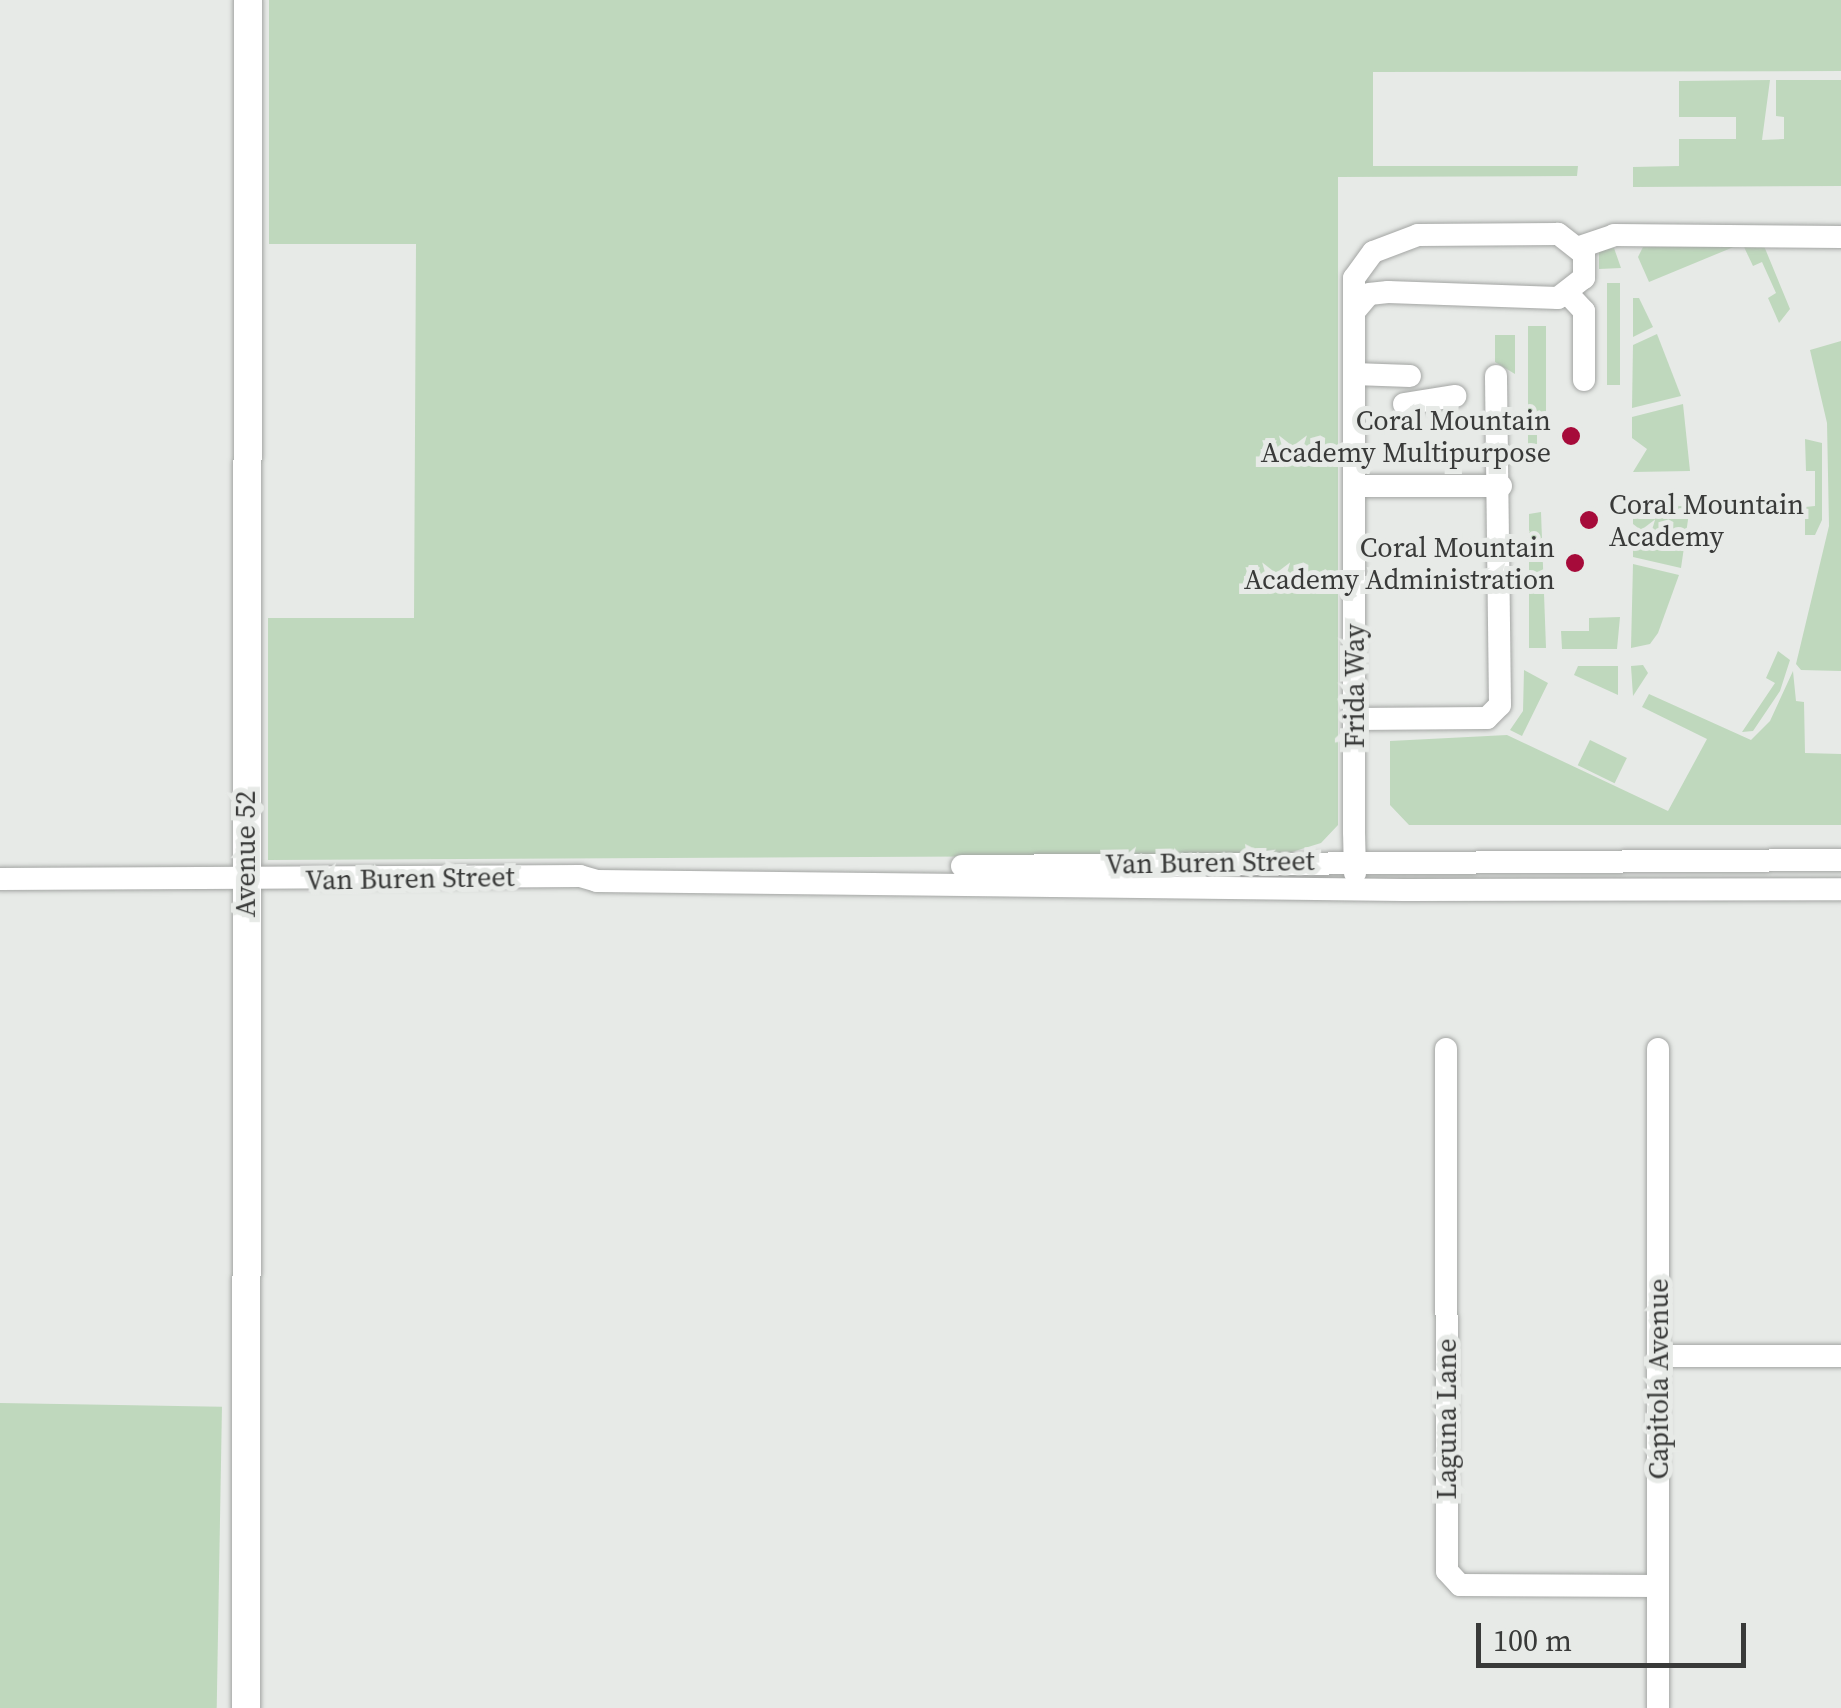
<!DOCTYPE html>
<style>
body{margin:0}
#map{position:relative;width:1841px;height:1708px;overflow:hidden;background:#e7eae7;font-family:"Source Serif 4",serif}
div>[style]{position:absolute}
.green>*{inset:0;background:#bfd8bd;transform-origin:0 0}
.roads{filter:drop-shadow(0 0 2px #a3a5a3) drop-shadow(0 0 2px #a3a5a3)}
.minor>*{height:22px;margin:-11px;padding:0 11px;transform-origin:11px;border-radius:11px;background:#fff}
.major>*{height:28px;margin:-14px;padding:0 14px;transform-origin:14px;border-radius:14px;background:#fff}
.dots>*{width:28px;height:28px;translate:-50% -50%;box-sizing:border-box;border:5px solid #e7eae7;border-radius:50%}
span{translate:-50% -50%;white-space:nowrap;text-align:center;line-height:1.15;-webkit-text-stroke:10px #e7eae7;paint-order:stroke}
.poi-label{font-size:28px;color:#393a39}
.right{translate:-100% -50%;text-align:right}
.left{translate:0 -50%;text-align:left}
.street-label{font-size:28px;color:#393a39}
.scale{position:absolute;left:1476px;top:1623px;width:270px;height:45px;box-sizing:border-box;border:5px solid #393a39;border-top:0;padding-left:12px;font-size:30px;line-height:35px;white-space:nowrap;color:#393a39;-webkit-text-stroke:8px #e7eae7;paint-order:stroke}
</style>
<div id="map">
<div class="green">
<div style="clip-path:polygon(269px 0,1841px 0,1841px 71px,1373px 72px,1373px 166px,1578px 166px,1577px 176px,1338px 177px,1338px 825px,1321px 843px,1282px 855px,268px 860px,268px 618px,414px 618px,416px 244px,269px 244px)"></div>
<div style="clip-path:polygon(1770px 80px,1762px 140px,1784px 139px,1784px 117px,1776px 116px,1776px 80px,1841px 80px,1841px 186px,1633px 187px,1633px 167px,1679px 166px,1679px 139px,1736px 139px,1736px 117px,1679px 117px,1679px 81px)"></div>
<div style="clip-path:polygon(1736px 246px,1649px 282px,1638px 257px,1643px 247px)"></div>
<div style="clip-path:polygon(1764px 246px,1790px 309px,1779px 323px,1768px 298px,1776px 293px,1762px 262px,1753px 266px,1744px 247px)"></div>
<div style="clip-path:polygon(1614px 248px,1621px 268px,1599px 269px,1599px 251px)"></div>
<div style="left:1607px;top:283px;width:13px;height:102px"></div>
<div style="clip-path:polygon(1633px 298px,1639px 298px,1653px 327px,1633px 337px)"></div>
<div style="clip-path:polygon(1528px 326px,1546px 326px,1546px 418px,1537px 418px,1537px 461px,1528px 461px)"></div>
<div style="clip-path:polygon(1657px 334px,1681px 396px,1632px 408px,1633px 345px)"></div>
<div style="clip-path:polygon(1495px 335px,1515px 335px,1515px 374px,1495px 362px)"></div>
<div style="clip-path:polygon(1841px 341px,1841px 671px,1801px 670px,1796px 664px,1829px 526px,1827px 423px,1810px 350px)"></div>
<div style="clip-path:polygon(1683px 404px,1690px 471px,1633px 472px,1647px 449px,1632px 438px,1632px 417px)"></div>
<div style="clip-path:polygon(1805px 439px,1822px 443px,1822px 520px,1815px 535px,1805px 535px,1805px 507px,1815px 506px,1815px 471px,1806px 471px)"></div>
<div style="clip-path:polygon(1690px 506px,1681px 568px,1633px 557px,1633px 507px)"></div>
<div style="clip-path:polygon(1541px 512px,1546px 648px,1529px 648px,1529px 514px)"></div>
<div style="clip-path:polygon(1633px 564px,1679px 575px,1658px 633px,1650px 644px,1631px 648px)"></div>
<div style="clip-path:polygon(1620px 617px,1617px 649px,1562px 649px,1561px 631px,1589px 631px,1589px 618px)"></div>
<div style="clip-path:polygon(1778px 651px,1790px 660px,1780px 691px,1753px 731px,1742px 732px,1775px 683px,1766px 678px)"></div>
<div style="clip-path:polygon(1643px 665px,1648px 673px,1633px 696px,1631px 666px)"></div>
<div style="clip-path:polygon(1578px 666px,1618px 666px,1618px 695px,1574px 675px)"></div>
<div style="clip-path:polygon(1524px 670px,1548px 683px,1522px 736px,1510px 730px,1523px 711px)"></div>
<div style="clip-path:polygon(1793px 671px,1796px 701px,1804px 702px,1805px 753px,1841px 754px,1841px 825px,1409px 825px,1390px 805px,1390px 741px,1507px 735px,1668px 811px,1707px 739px,1642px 707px,1649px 694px,1751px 740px,1770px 721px)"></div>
<div style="left:1590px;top:740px;width:41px;height:28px;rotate:26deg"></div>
<div style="left:0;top:1403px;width:222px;height:305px;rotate:1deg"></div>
</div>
<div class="roads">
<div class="minor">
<div style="left:1580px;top:247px;width:36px;rotate:-19deg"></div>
<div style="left:1614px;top:235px;width:227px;rotate:0.5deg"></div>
<div style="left:1569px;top:295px;width:22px;rotate:47deg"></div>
<div style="left:1584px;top:311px;width:69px;rotate:90deg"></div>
<div style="left:1354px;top:312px;width:23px;rotate:-50deg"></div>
<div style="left:1369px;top:294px;width:19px;rotate:-6deg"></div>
<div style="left:1388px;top:292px;width:170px;rotate:2deg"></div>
<div style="left:1558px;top:298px;width:33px;rotate:-38deg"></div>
<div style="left:1584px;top:278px;width:24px;rotate:-90deg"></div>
<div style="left:1584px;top:254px;width:33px;rotate:-142deg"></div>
<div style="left:1558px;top:234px;width:140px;rotate:179.6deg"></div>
<div style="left:1418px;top:235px;width:48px;rotate:159.3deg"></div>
<div style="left:1373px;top:252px;width:32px;rotate:126deg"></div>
<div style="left:1354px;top:278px;width:554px;rotate:90deg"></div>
<div style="left:1354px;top:832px;width:41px;rotate:88.6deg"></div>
<div style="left:1354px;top:374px;width:56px;rotate:2deg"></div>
<div style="left:1404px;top:404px;width:52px;rotate:-8.9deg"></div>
<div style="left:1354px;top:486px;width:147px"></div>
<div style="left:1354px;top:719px;width:133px;rotate:-0.4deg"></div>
<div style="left:1487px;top:718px;width:18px;rotate:-45deg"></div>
<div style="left:1500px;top:705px;width:329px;rotate:-90.7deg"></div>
<div style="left:962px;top:866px;width:879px;rotate:-0.39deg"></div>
<div style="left:0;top:879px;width:580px;rotate:-0.3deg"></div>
<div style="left:580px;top:876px;width:18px;rotate:16deg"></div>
<div style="left:597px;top:881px;width:807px;rotate:0.64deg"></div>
<div style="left:1404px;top:890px;width:437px;rotate:-0.1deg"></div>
<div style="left:1446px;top:1049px;width:522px;rotate:89.89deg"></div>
<div style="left:1447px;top:1571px;width:19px;rotate:47deg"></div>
<div style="left:1460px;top:1585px;width:198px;rotate:0.3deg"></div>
<div style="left:1658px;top:1049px;width:659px;rotate:90deg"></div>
<div style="left:1658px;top:1356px;width:183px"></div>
</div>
<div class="major">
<div style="left:246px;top:1708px;width:1708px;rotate:-89.93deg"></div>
</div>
</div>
<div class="dots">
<div style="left:1571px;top:436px;background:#a60b3a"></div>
<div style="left:1589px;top:520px;background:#a60b3a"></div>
<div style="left:1575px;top:563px;background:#a60b3a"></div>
</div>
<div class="poi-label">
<span class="right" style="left:1551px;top:436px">Coral Mountain<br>Academy Multipurpose</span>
<span class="left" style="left:1609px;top:520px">Coral Mountain<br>Academy</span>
<span class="right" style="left:1555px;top:563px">Coral Mountain<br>Academy Administration</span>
</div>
<div class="street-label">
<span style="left:1354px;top:686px;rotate:-90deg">Frida Way</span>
<span style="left:245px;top:854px;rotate:-90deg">Avenue 52</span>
<span style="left:1210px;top:862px;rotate:-1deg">Van Buren Street</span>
<span style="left:410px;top:878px;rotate:-1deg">Van Buren Street</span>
<span style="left:1658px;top:1379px;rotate:-90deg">Capitola Avenue</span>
<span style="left:1446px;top:1419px;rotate:-90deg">Laguna Lane</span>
</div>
<div class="scale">100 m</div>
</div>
